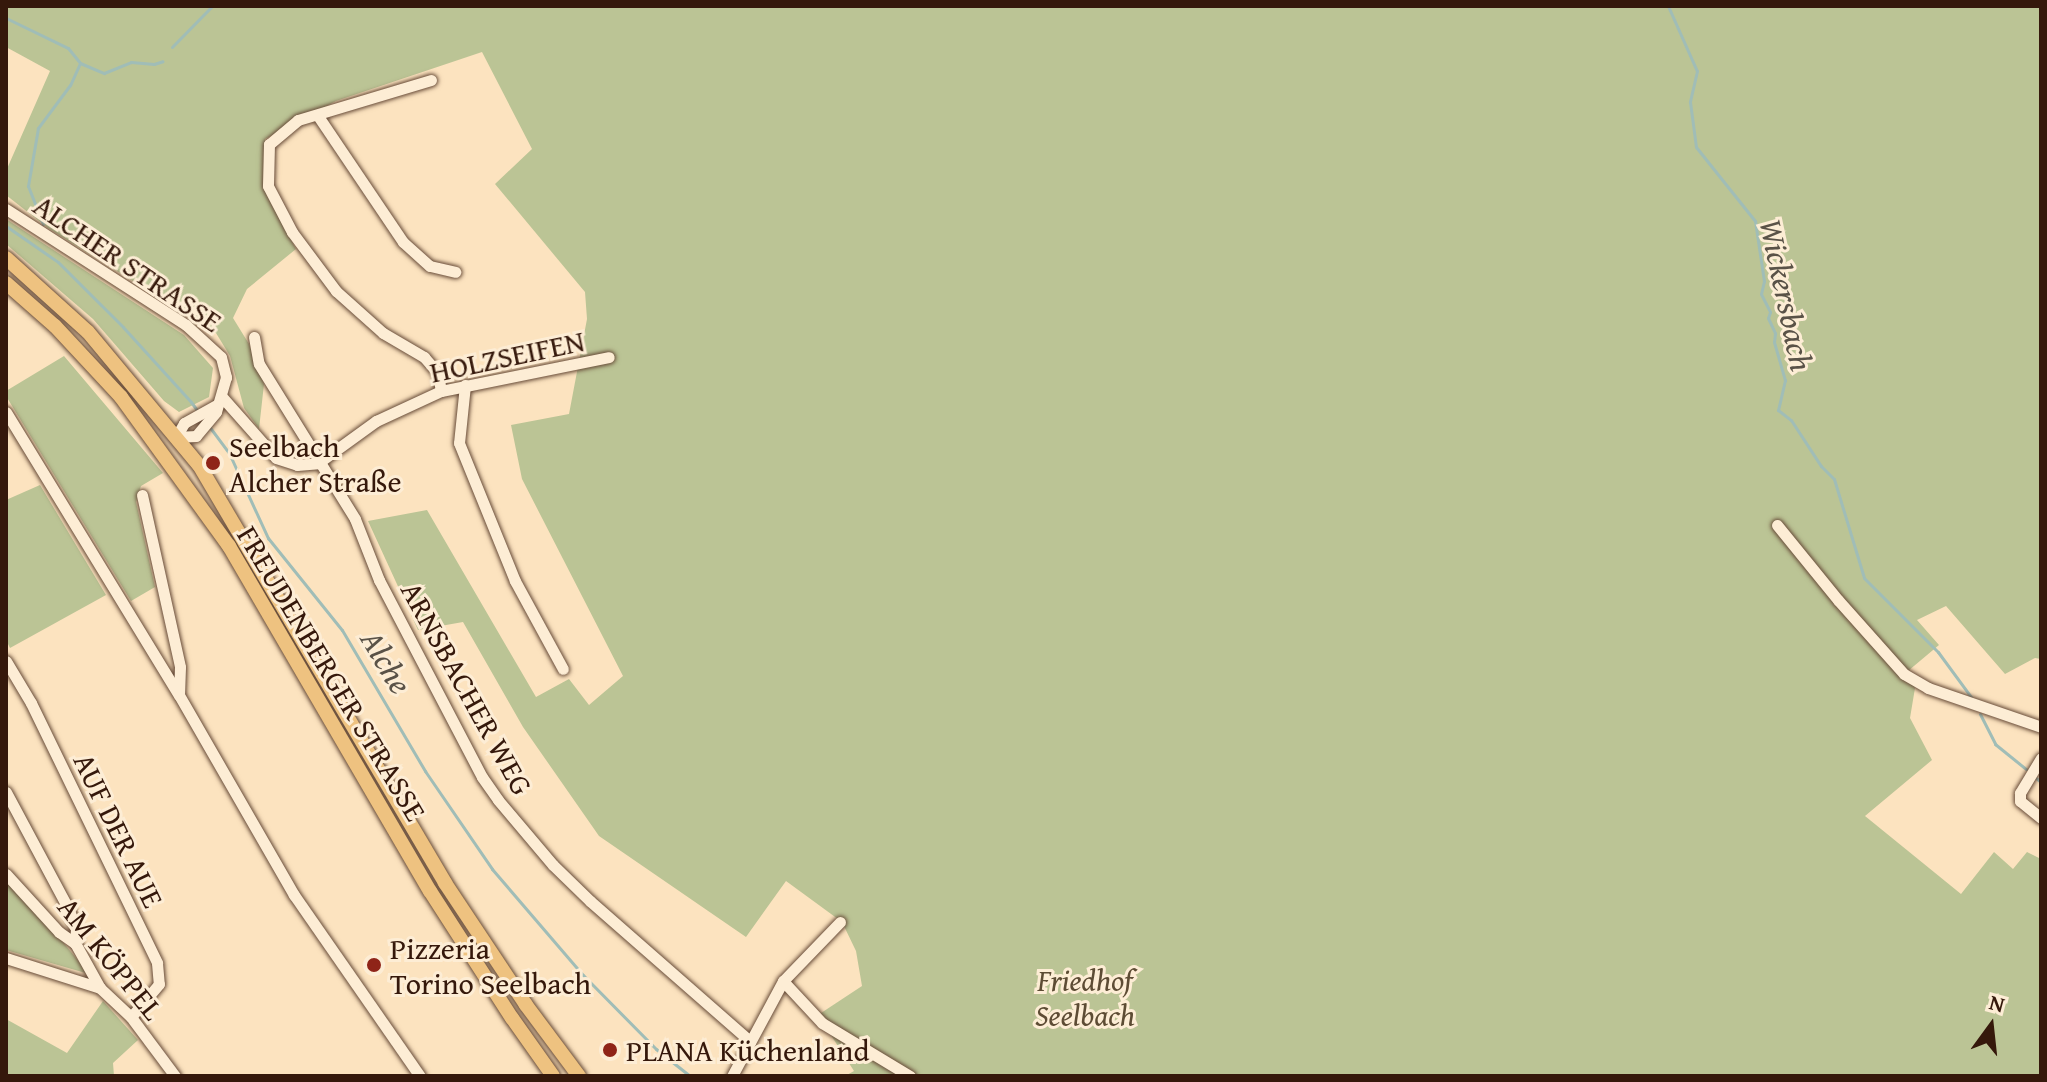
<!DOCTYPE html>
<meta charset="utf-8">
<style>
body{margin:0}
#map{position:relative;width:2047px;height:1082px;overflow:hidden;background:#fce3bf;font-family:"Gentium Book Plus",serif}
div>[style]{position:absolute}
.green>*{inset:0;background:#bbc495}
.stream>*{height:3px;margin:-1.5px;padding:0 1.5px;transform-origin:1.5px;border-radius:1.5px;background:#a0bdb7}
.roads{filter:drop-shadow(0 0 2px #674b38) drop-shadow(0 0 2px #674b38)}
.minor>*{height:11px;margin:-5.5px;padding:0 5.5px;transform-origin:5.5px;border-radius:5.5px;background:#fdedd5}
.major>*{height:14px;margin:-7px;padding:0 7px;transform-origin:7px;border-radius:7px;background:#eec280}
.dots>*{width:22px;height:22px;translate:-50% -50%;box-sizing:border-box;border:4px solid #fdedd5;border-radius:50%}
span{translate:-50% -50%;white-space:nowrap;text-align:center;line-height:1.15;-webkit-text-stroke:6px #fdedd5;paint-order:stroke}
.street-label{font-size:30px;color:#35180b}
.poi-label{font-size:30px;color:#35180b}
.left{translate:0 -50%;text-align:left}
.park-label{font-size:30px;color:#5d4c34;font-style:italic}
.water-label{font-size:32px;color:#5a5247;font-style:italic}
.frame{position:absolute;inset:0;border:8px solid #35180b;pointer-events:none}
.north{position:absolute;left:1951px;top:986px;width:80px;height:80px;-webkit-text-stroke:6px #fdedd5;paint-order:stroke;rotate:15deg;font-size:22px;font-weight:700;line-height:32px;text-align:center;color:#35180b}
.north::after{content:'';display:block;margin:auto;width:28px;height:36px;background:#35180b;clip-path:polygon(50% 0,100% 100%,50% 72%,0 100%)}
</style>
<div id="map">
<div class="green">
<div style="clip-path:polygon(6px 6px,2041px 6px,2041px 659px,2035px 658px,2005px 674px,1946px 606px,1917px 620px,1939px 645px,1908px 671px,1915px 688px,1910px 718px,1932px 760px,1865px 816px,1961px 894px,1994px 852px,2013px 869px,2027px 852px,2041px 859px,2041px 1076px,845px 1076px,854px 1071px,818px 1015px,862px 986px,856px 951px,842px 922px,786px 881px,746px 937px,599px 836px,523px 727px,463px 622px,418px 630px,368px 521px,427px 510px,536px 697px,569px 679px,589px 705px,623px 676px,522px 479px,511px 425px,569px 414px,587px 319px,585px 292px,495px 184px,532px 149px,482px 52px,336px 101px,265px 139px,266px 194px,296px 249px,247px 289px,233px 318px,249px 344px,264px 384px,259px 429px,244px 408px,230px 356px,216px 333px,48px 228px,6px 195px,6px 171px,50px 71px,6px 47px)"></div>
<div style="clip-path:polygon(6px 219px,184px 335px,213px 368px,209px 397px,179px 412px,164px 401px,93px 319px,6px 244px)"></div>
<div style="clip-path:polygon(64px 356px,163px 473px,141px 486px,136px 502px,155px 587px,131px 601px,6px 396px,6px 391px)"></div>
<div style="clip-path:polygon(40px 485px,106px 595px,10px 648px,6px 640px,6px 500px)"></div>
<div style="clip-path:polygon(6px 880px,58px 936px,89px 974px,6px 950px)"></div>
<div style="clip-path:polygon(103px 1001px,138px 1040px,113px 1063px,114px 1076px,6px 1076px,6px 1019px,67px 1053px)"></div>
</div>
<div class="stream">
<div style="left:1668px;top:6px;width:71px;rotate:66deg"></div>
<div style="left:1697px;top:71px;width:32px;rotate:103deg"></div>
<div style="left:1690px;top:102px;width:45px;rotate:82.4deg"></div>
<div style="left:1696px;top:147px;width:95px;rotate:51.4deg"></div>
<div style="left:1755px;top:221px;width:61px;rotate:81.5deg"></div>
<div style="left:1764px;top:281px;width:13px;rotate:103deg"></div>
<div style="left:1761px;top:294px;width:20px;rotate:63deg"></div>
<div style="left:1770px;top:312px;width:6px;rotate:108deg"></div>
<div style="left:1768px;top:318px;width:17px;rotate:65deg"></div>
<div style="left:1775px;top:333px;width:9px;rotate:96deg"></div>
<div style="left:1774px;top:342px;width:40px;rotate:74deg"></div>
<div style="left:1785px;top:380px;width:31px;rotate:103deg"></div>
<div style="left:1778px;top:410px;width:16px;rotate:38deg"></div>
<div style="left:1791px;top:420px;width:55px;rotate:56.9deg"></div>
<div style="left:1821px;top:466px;width:18px;rotate:45deg"></div>
<div style="left:1834px;top:479px;width:103px;rotate:73.1deg"></div>
<div style="left:1864px;top:578px;width:105px;rotate:45deg"></div>
<div style="left:1938px;top:652px;width:56px;rotate:53.7deg"></div>
<div style="left:6px;top:18px;width:69px;rotate:25.8deg"></div>
<div style="left:68px;top:48px;width:19px;rotate:51deg"></div>
<div style="left:80px;top:63px;width:24px;rotate:114deg"></div>
<div style="left:70px;top:85px;width:54px;rotate:126.7deg"></div>
<div style="left:38px;top:128px;width:59px;rotate:99.8deg"></div>
<div style="left:28px;top:186px;width:41px;rotate:68.5deg"></div>
<div style="left:172px;top:47px;width:57px;rotate:-45.7deg"></div>
<div style="left:80px;top:63px;width:26px;rotate:23deg"></div>
<div style="left:104px;top:73px;width:29px;rotate:-22deg"></div>
<div style="left:131px;top:62px;width:23px;rotate:5deg"></div>
<div style="left:154px;top:64px;width:9px;rotate:-18deg"></div>
<div style="left:6px;top:226px;width:63px;rotate:34.7deg"></div>
<div style="left:58px;top:262px;width:92px;rotate:45deg"></div>
<div style="left:123px;top:327px;width:101px;rotate:47.8deg"></div>
<div style="left:191px;top:402px;width:64px;rotate:53.3deg"></div>
<div style="left:229px;top:453px;width:94px;rotate:65.4deg"></div>
<div style="left:268px;top:538px;width:118px;rotate:51.2deg"></div>
<div style="left:342px;top:630px;width:164px;rotate:59.5deg"></div>
<div style="left:425px;top:771px;width:119px;rotate:55.6deg"></div>
<div style="left:492px;top:869px;width:140px;rotate:49.4deg"></div>
<div style="left:583px;top:975px;width:104px;rotate:45.4deg"></div>
<div style="left:656px;top:1049px;width:43px;rotate:38.5deg"></div>
<div style="left:1980px;top:714px;width:34px;rotate:63deg"></div>
<div style="left:1995px;top:744px;width:40px;rotate:39deg"></div>
<div style="left:2036px;top:778px;width:6px;rotate:39deg"></div>
</div>
<div class="roads">
<div class="minor">
<div style="left:431px;top:80px;width:139px;rotate:163.3deg"></div>
<div style="left:298px;top:120px;width:38px;rotate:140deg"></div>
<div style="left:269px;top:144px;width:42px;rotate:91.4deg"></div>
<div style="left:268px;top:186px;width:52px;rotate:62.4deg"></div>
<div style="left:292px;top:232px;width:74px;rotate:53.3deg"></div>
<div style="left:336px;top:291px;width:63px;rotate:41.8deg"></div>
<div style="left:383px;top:333px;width:48px;rotate:30.3deg"></div>
<div style="left:424px;top:357px;width:21px;rotate:49deg"></div>
<div style="left:438px;top:373px;width:18px;rotate:81deg"></div>
<div style="left:318px;top:116px;width:152px;rotate:56deg"></div>
<div style="left:403px;top:242px;width:36px;rotate:42deg"></div>
<div style="left:430px;top:266px;width:26px;rotate:13deg"></div>
<div style="left:6px;top:209px;width:214px;rotate:32.8deg"></div>
<div style="left:186px;top:325px;width:47px;rotate:42.4deg"></div>
<div style="left:221px;top:357px;width:21px;rotate:76deg"></div>
<div style="left:226px;top:377px;width:36px;rotate:106deg"></div>
<div style="left:216px;top:412px;width:31px;rotate:130deg"></div>
<div style="left:196px;top:436px;width:20px;rotate:177deg"></div>
<div style="left:176px;top:437px;width:16px;rotate:-60deg"></div>
<div style="left:184px;top:423px;width:39px;rotate:-29deg"></div>
<div style="left:254px;top:337px;width:27px;rotate:80deg"></div>
<div style="left:259px;top:364px;width:182px;rotate:58.2deg"></div>
<div style="left:355px;top:519px;width:66px;rotate:68.5deg"></div>
<div style="left:379px;top:580px;width:222px;rotate:62.4deg"></div>
<div style="left:482px;top:777px;width:28px;rotate:55deg"></div>
<div style="left:498px;top:800px;width:85px;rotate:49.8deg"></div>
<div style="left:553px;top:865px;width:52px;rotate:44.2deg"></div>
<div style="left:590px;top:901px;width:213px;rotate:41.2deg"></div>
<div style="left:465px;top:385px;width:58px;rotate:95.9deg"></div>
<div style="left:459px;top:443px;width:149px;rotate:67.9deg"></div>
<div style="left:515px;top:581px;width:100px;rotate:61.4deg"></div>
<div style="left:222px;top:397px;width:81px;rotate:48.5deg"></div>
<div style="left:276px;top:458px;width:22px;rotate:18deg"></div>
<div style="left:297px;top:465px;width:21px;rotate:-5deg"></div>
<div style="left:318px;top:463px;width:72px;rotate:-35.9deg"></div>
<div style="left:376px;top:421px;width:72px;rotate:-24.8deg"></div>
<div style="left:441px;top:391px;width:171px;rotate:-11.4deg"></div>
<div style="left:6px;top:412px;width:332px;rotate:58.6deg"></div>
<div style="left:179px;top:695px;width:231px;rotate:60.1deg"></div>
<div style="left:294px;top:895px;width:221px;rotate:55.2deg"></div>
<div style="left:142px;top:495px;width:176px;rotate:77.5deg"></div>
<div style="left:180px;top:667px;width:27px;rotate:92deg"></div>
<div style="left:1777px;top:525px;width:97px;rotate:50.9deg"></div>
<div style="left:1838px;top:600px;width:99px;rotate:48.3deg"></div>
<div style="left:1904px;top:674px;width:28px;rotate:30deg"></div>
<div style="left:1928px;top:688px;width:120px;rotate:19deg"></div>
<div style="left:6px;top:661px;width:49px;rotate:59.2deg"></div>
<div style="left:31px;top:703px;width:289px;rotate:64.1deg"></div>
<div style="left:157px;top:963px;width:21px;rotate:85deg"></div>
<div style="left:159px;top:984px;width:43px;rotate:130.3deg"></div>
<div style="left:2041px;top:758px;width:41px;rotate:121deg"></div>
<div style="left:2020px;top:793px;width:8px;rotate:90deg"></div>
<div style="left:2020px;top:801px;width:27px;rotate:39deg"></div>
<div style="left:6px;top:792px;width:132px;rotate:61.9deg"></div>
<div style="left:68px;top:908px;width:22px;rotate:69deg"></div>
<div style="left:76px;top:929px;width:14px;rotate:94deg"></div>
<div style="left:6px;top:874px;width:79px;rotate:47.6deg"></div>
<div style="left:59px;top:932px;width:19px;rotate:35deg"></div>
<div style="left:75px;top:943px;width:51px;rotate:60.9deg"></div>
<div style="left:100px;top:988px;width:42px;rotate:43.1deg"></div>
<div style="left:131px;top:1017px;width:74px;rotate:53.3deg"></div>
<div style="left:6px;top:958px;width:99px;rotate:17.7deg"></div>
<div style="left:783px;top:981px;width:57px;rotate:47.1deg"></div>
<div style="left:822px;top:1023px;width:103px;rotate:31.1deg"></div>
<div style="left:732px;top:1076px;width:108px;rotate:-61.8deg"></div>
<div style="left:783px;top:981px;width:82px;rotate:-46deg"></div>
</div>
<div class="major">
<div style="left:6px;top:258px;width:110px;rotate:42.1deg"></div>
<div style="left:88px;top:332px;width:173px;rotate:50.2deg"></div>
<div style="left:199px;top:465px;width:485px;rotate:59.5deg"></div>
<div style="left:445px;top:883px;width:146px;rotate:56.4deg"></div>
<div style="left:526px;top:1005px;width:89px;rotate:53.3deg"></div>
<div style="left:6px;top:283px;width:65px;rotate:41.3deg"></div>
<div style="left:55px;top:326px;width:97px;rotate:47.1deg"></div>
<div style="left:121px;top:397px;width:184px;rotate:54.1deg"></div>
<div style="left:229px;top:546px;width:399px;rotate:59.8deg"></div>
<div style="left:430px;top:891px;width:151px;rotate:57.2deg"></div>
<div style="left:512px;top:1018px;width:71px;rotate:54.7deg"></div>
</div>
</div>
<div class="dots">
<div style="left:213px;top:463px;background:#8f2418"></div>
<div style="left:374px;top:965px;background:#8f2418"></div>
<div style="left:610px;top:1050px;background:#8f2418"></div>
</div>
<div class="street-label">
<span style="left:128px;top:263px;rotate:34deg">ALCHER STRASSE</span>
<span style="left:507px;top:356px;rotate:-12deg">HOLZSEIFEN</span>
<span style="left:332px;top:673px;rotate:59deg">FREUDENBERGER STRASSE</span>
<span style="left:467px;top:688px;rotate:61deg">ARNSBACHER WEG</span>
<span style="left:119px;top:830px;rotate:64deg">AUF DER AUE</span>
<span style="left:111px;top:958px;rotate:51deg">AM KÖPPEL</span>
</div>
<div class="poi-label">
<span class="left" style="left:229px;top:463px">Seelbach<br>Alcher Straße</span>
<span class="left" style="left:390px;top:965px">Pizzeria<br>Torino Seelbach</span>
<span class="left" style="left:626px;top:1050px">PLANA Küchenland</span>
</div>
<div class="park-label">
<span style="left:1085px;top:997px">Friedhof<br>Seelbach</span>
</div>
<div class="water-label">
<span style="left:1786px;top:295px;rotate:78deg">Wickersbach</span>
<span style="left:386px;top:662px;rotate:59deg">Alche</span>
</div>
<div class="frame"></div>
<div class="north">N</div>
</div>
